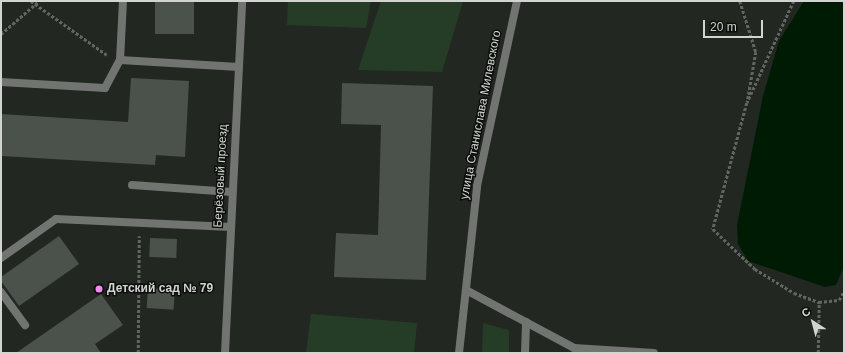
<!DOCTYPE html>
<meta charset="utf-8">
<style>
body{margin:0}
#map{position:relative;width:845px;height:354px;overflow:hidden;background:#222722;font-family:Helvetica,sans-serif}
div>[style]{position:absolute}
.green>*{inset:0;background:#253d27}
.water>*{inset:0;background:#001b04}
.building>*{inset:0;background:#4b514b;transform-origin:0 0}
.path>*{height:2.5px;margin-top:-1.25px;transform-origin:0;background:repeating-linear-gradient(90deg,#626662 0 3px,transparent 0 5px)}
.service>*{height:8px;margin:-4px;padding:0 4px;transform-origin:4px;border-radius:4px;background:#717471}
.minor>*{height:8px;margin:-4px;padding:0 4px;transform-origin:4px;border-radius:4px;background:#717471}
.dots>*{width:11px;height:11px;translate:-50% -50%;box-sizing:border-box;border:2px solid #0d0f0d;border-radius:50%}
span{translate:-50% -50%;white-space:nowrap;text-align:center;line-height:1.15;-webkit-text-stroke:3px #0d0f0d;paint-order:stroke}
.street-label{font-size:12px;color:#d1d4d1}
.poi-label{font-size:12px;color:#d1d4d1;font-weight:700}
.left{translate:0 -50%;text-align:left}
.frame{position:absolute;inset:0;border:2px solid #d1d4d1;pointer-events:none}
.north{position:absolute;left:793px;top:302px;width:40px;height:40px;-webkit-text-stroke:3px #0d0f0d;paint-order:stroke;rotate:324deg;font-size:11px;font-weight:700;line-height:16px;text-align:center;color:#d1d4d1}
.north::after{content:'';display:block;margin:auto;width:14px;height:18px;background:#d1d4d1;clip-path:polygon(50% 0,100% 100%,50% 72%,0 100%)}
.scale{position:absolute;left:703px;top:20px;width:60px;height:18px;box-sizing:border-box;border:2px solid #d1d4d1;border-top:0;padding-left:5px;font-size:12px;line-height:14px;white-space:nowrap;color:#d1d4d1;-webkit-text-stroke:3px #0d0f0d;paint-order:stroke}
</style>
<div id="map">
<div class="green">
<div style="clip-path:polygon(288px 1px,371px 1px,366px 28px,287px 25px)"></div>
<div style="clip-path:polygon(381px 1px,463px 1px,442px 72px,358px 70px)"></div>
<div style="clip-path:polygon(311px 314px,417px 323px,414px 353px,306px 353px)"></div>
<div style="clip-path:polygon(483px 323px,509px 330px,509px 353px,482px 353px)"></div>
</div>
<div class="water">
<div style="clip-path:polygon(804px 1px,844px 1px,844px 266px,836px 285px,825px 287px,748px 261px,738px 244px,737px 225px,763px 96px,779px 41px)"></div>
</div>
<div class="building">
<div style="left:155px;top:1px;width:39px;height:33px"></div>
<div style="clip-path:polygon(131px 78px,189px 81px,185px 157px,156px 155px,155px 165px,1px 156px,1px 114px,128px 122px)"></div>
<div style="clip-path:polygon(342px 83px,433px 86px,426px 280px,334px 277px,336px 233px,378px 235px,381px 125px,341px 124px)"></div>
<div style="clip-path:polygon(59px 236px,79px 264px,19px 306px,1px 281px,1px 277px)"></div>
<div style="left:150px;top:238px;width:27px;height:19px;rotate:2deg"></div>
<div style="left:148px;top:288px;width:27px;height:20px;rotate:4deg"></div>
<div style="clip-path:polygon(101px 294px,123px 325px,95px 344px,101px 353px,16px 353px)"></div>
</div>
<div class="path">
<div style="left:31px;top:1px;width:93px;rotate:35.4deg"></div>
<div style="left:740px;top:1px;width:53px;rotate:72.6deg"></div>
<div style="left:756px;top:52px;width:48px;rotate:99.7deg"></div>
<div style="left:794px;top:1px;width:112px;rotate:114.7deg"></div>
<div style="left:747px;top:103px;width:131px;rotate:105.1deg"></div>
<div style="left:713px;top:229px;width:58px;rotate:43.6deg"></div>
<div style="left:755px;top:269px;width:46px;rotate:31.6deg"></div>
<div style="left:794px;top:293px;width:27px;rotate:20deg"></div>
<div style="left:819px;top:302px;width:20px;rotate:-6deg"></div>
<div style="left:839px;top:300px;width:10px;rotate:-61deg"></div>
<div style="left:1px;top:34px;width:50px;rotate:-41deg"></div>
<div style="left:108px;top:352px;width:1px;rotate:90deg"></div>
<div style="left:138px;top:353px;width:117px;rotate:-89.5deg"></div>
<div style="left:818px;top:353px;width:51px;rotate:-88.9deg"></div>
</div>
<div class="service">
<div style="left:123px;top:1px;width:59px;rotate:92.9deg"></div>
<div style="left:120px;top:60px;width:119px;rotate:3.4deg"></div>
<div style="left:1px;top:82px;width:104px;rotate:3.3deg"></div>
<div style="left:105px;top:88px;width:32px;rotate:-62deg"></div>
<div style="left:132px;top:185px;width:100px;rotate:4deg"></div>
<div style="left:1px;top:258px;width:67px;rotate:-35.3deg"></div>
<div style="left:56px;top:219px;width:175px;rotate:2.6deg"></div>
<div style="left:466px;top:290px;width:123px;rotate:28.2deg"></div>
<div style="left:574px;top:348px;width:80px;rotate:3.6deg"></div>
<div style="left:1px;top:292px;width:41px;rotate:54deg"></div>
<div style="left:525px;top:353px;width:31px;rotate:-88deg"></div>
</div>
<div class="minor">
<div style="left:225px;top:353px;width:352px;rotate:-87.2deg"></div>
<div style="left:459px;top:353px;width:168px;rotate:-83.8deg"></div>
<div style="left:477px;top:186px;width:189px;rotate:-77.8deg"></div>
</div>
<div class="dots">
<div style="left:99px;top:289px;background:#f28af3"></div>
</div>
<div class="street-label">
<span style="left:481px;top:115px;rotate:-79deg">улица Станислава Милевского</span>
<span style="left:221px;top:176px;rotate:-87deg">Берёзовый проезд</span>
</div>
<div class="poi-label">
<span class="left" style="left:107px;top:289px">Детский сад № 79</span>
</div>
<div class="frame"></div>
<div class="north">С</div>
<div class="scale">20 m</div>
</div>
